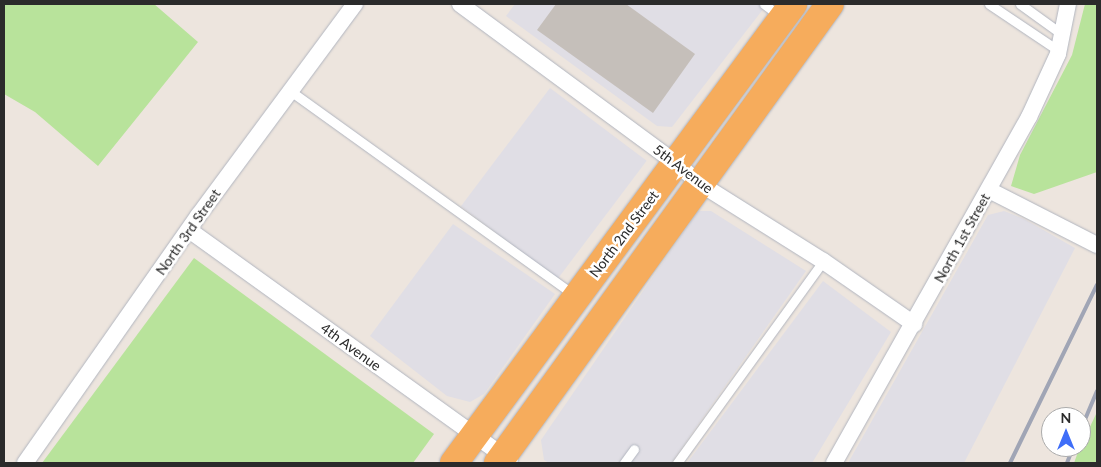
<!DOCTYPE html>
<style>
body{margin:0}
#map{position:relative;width:1101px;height:467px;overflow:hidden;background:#ede5de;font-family:Lato,sans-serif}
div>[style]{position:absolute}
.industrial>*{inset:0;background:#e0dee5;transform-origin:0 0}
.green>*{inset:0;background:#b8e39b}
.building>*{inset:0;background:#c5bfba}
.roads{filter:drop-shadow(0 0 1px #b1b5bf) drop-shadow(0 0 1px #b1b5bf)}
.service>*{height:9px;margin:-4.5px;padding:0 4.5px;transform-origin:4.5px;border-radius:4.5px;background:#fff}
.minor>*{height:16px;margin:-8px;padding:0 8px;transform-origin:8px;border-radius:8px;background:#fff}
.trunk>*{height:28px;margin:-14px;padding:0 14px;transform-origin:14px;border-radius:14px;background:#f6ac5c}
.rail>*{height:4px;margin:-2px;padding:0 2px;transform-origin:2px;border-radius:2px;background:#a0a5b5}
span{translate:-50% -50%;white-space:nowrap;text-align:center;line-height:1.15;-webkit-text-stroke:5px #fff;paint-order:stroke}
.street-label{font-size:14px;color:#2b2b2b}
.frame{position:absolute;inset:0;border:5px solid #2b2b2b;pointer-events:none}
.north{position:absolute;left:1041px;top:407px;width:50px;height:50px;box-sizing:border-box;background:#fff;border:1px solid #aaa;border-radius:50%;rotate:0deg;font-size:14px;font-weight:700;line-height:20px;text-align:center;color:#2b2b2b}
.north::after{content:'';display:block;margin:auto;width:18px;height:22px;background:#3f6ef8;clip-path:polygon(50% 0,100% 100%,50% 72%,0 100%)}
</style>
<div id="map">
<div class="industrial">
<div style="clip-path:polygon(515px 4px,767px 4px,672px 127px,657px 126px,506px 16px)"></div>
<div style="left:550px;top:88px;width:121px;height:148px;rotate:37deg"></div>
<div style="clip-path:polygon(698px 211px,711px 211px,806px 271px,671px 463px,549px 463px,544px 460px,541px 440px)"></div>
<div style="clip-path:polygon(1004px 211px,1024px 219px,1075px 248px,964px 463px,848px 463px,988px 215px)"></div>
<div style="clip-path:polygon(453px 224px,555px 294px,484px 394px,470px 402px,447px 396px,370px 336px)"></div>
<div style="clip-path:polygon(823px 281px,891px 332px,812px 463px,687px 463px)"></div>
</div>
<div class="green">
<div style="clip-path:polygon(4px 4px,154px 4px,198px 42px,98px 166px,35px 112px,4px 94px)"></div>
<div style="clip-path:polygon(1085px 4px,1097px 4px,1097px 172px,1034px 194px,1011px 186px,1020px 155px,1072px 55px)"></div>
<div style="clip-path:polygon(194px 258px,434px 434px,413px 463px,42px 463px)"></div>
<div style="clip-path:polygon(1097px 412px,1097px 463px,1074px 463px,1078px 452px)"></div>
</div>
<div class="building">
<div style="clip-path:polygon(556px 4px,626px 4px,695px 54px,653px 113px,537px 30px)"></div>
</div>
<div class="roads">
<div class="service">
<div style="left:764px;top:4px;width:21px;rotate:37deg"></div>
<div style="left:989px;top:4px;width:84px;rotate:33.9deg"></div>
<div style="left:1020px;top:4px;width:53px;rotate:35.8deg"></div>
<div style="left:289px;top:90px;width:351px;rotate:35.7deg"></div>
<div style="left:624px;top:463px;width:17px;rotate:-54deg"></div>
<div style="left:677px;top:463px;width:249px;rotate:-54.1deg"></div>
</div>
<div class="minor">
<div style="left:460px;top:4px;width:268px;rotate:36.4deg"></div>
<div style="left:676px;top:163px;width:30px;rotate:41deg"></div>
<div style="left:699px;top:183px;width:146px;rotate:32.2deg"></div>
<div style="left:823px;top:261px;width:111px;rotate:34.7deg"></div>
<div style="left:989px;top:190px;width:121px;rotate:27deg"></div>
<div style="left:189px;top:230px;width:395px;rotate:35.7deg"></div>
<div style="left:25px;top:463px;width:302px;rotate:-55deg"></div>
<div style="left:198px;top:216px;width:264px;rotate:-53.5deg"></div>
<div style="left:834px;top:463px;width:397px;rotate:-60.6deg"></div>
<div style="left:1029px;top:117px;width:69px;rotate:-65.3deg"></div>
<div style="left:1058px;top:54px;width:51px;rotate:-78.7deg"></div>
</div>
<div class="trunk">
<div style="left:454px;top:463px;width:571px;rotate:-53.55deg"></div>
<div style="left:498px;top:463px;width:566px;rotate:-54.12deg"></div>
</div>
</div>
<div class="rail">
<div style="left:1081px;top:429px;width:41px;rotate:-67.2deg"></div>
<div style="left:1010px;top:463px;width:198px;rotate:-64deg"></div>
<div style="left:1067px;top:463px;width:17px;rotate:-69deg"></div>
</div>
<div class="street-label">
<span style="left:683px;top:169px;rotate:37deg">5th Avenue</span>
<span style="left:188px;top:232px;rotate:-55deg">North 3rd Street</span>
<span style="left:624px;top:234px;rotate:-53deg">North 2nd Street</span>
<span style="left:962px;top:238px;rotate:-61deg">North 1st Street</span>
<span style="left:351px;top:347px;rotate:36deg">4th Avenue</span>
</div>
<div class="frame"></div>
<div class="north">N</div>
</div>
